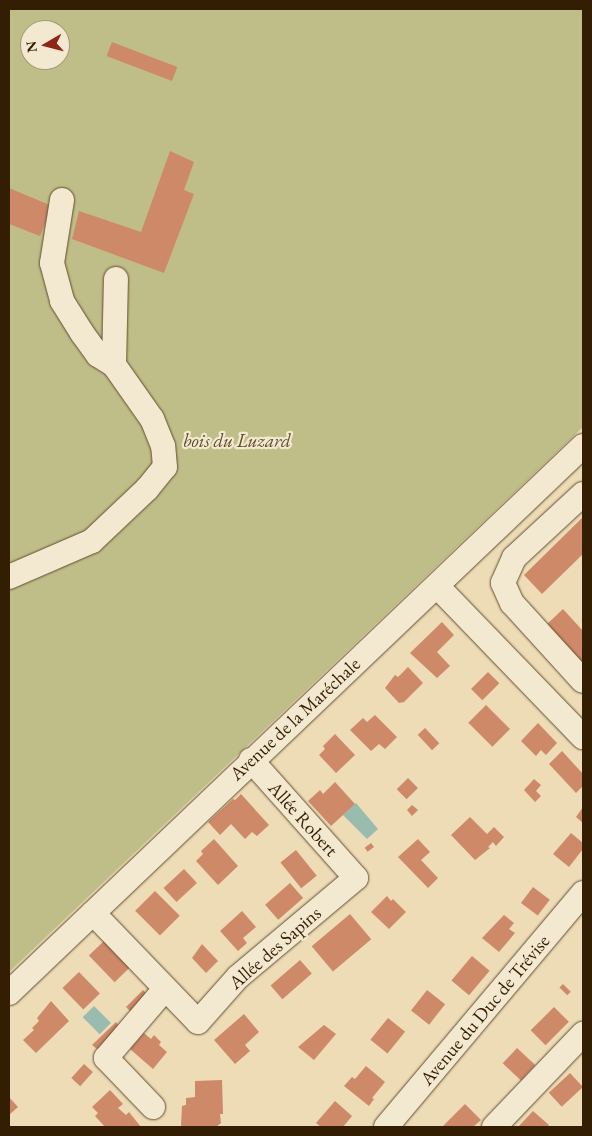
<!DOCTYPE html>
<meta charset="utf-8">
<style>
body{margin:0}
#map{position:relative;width:592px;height:1136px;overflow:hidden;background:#eddcb6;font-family:"EB Garamond",serif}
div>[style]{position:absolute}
.green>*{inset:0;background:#c0be88}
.water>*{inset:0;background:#99bcaf;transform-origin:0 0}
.building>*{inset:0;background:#ce8969;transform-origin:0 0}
.roads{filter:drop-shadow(0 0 1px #624d30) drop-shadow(0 0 1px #624d30)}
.minor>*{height:24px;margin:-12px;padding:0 12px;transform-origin:12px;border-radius:12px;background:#f3e8d0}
span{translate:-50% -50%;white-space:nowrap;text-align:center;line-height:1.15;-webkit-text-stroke:4.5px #f3e8d0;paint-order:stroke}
.park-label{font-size:19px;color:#5d4d2b;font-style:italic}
.street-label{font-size:19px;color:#331d03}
.frame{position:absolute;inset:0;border:10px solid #331d03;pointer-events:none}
.north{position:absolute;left:20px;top:20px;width:50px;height:50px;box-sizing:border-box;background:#f3e8d0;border:1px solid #a6977e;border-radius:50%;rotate:262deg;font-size:14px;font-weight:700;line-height:20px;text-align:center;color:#331d03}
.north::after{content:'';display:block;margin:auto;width:18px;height:22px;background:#8f2418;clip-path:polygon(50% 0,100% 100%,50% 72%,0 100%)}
</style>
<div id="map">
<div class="green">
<div style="clip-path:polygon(evenodd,9px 9px,583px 9px,583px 427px,9px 972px,9px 9px,30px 30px,60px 30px,60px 60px,30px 60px,30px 30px)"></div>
</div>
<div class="water">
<div style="clip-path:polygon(356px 803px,378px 829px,367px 839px,343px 815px)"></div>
<div style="left:94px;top:1006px;width:24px;height:16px;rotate:45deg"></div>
</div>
<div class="building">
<div style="left:112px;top:42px;width:70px;height:15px;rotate:21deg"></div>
<div style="clip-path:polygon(170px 151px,194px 162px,184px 190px,194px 194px,164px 273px,72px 239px,79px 211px,141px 232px)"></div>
<div style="clip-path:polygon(9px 188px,52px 206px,40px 236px,9px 224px)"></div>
<div style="clip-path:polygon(583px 517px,583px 554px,542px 594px,524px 575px)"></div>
<div style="clip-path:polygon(563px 609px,583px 631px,583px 669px,544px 627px)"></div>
<div style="clip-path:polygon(442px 622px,454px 635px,437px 652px,450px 666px,437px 678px,410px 653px)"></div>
<div style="clip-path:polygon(408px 667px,423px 683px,404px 702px,399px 703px,385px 688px,395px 675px,398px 677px)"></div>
<div style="left:488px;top:672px;width:16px;height:24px;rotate:45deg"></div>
<div style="left:486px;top:705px;width:34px;height:25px;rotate:45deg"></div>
<div style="clip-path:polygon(375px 715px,397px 737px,385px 749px,379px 744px,371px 751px,350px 730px,363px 718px,367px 722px)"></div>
<div style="clip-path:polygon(538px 723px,557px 743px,546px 755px,541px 750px,536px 756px,521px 741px)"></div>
<div style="left:425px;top:728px;width:21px;height:10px;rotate:47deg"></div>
<div style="clip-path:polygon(335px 734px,355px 755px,336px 773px,319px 755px,325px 749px,323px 746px)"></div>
<div style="clip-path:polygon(562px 751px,583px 774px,583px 786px,576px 793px,549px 764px)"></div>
<div style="left:408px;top:778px;width:14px;height:16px;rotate:45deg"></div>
<div style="clip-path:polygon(534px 779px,541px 785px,536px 791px,541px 796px,535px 802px,524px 790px)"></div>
<div style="clip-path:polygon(335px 782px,355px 804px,331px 826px,308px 801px,320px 790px,323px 794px)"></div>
<div style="clip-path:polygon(241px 794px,269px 825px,257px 836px,252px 832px,245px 839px,231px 824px,220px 835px,208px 822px,233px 799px,235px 800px)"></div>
<div style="clip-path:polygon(412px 805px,418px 810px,412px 816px,407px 810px)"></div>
<div style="clip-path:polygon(583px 807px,583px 823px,576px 817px)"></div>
<div style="clip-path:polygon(470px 817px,487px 834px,494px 827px,504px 837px,496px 846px,493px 842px,488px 847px,490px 848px,475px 860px,451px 835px)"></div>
<div style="clip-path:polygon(571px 833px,583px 843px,583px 849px,569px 867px,553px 854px)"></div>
<div style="clip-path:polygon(214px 839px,238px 866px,218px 885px,196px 861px,203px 854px,201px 851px)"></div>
<div style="clip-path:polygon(418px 839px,430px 852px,421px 860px,438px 878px,428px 888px,398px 857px)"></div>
<div style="left:371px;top:843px;width:5px;height:8px;rotate:53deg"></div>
<div style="left:296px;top:850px;width:33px;height:20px;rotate:51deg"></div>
<div style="left:184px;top:869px;width:19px;height:28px;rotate:47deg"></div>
<div style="left:290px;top:883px;width:20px;height:33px;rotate:49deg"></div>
<div style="left:533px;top:887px;width:21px;height:20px;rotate:37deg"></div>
<div style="left:155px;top:891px;width:35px;height:28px;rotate:45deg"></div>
<div style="clip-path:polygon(387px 896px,391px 901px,393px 899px,406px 912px,389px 929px,371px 912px)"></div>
<div style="clip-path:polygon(242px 911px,256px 927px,243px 938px,247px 943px,238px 951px,220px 931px)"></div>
<div style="left:350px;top:914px;width:33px;height:50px;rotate:50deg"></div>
<div style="clip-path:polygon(504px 915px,514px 923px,509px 929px,515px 933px,499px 952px,482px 938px)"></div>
<div style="left:104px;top:941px;width:37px;height:21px;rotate:46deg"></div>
<div style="clip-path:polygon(202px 944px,218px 961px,206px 973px,192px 958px)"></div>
<div style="left:472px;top:956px;width:23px;height:32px;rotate:40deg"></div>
<div style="left:300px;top:960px;width:18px;height:39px;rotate:49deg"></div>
<div style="left:79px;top:972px;width:30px;height:23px;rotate:46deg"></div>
<div style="left:563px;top:984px;width:11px;height:5px;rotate:45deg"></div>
<div style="left:143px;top:990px;width:7px;height:24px;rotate:45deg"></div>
<div style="left:427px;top:990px;width:23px;height:26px;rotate:38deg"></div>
<div style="clip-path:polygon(51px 1001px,69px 1021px,36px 1053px,23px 1040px,34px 1030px,32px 1028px,39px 1021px,37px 1018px)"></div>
<div style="left:554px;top:1007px;width:21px;height:33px;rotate:45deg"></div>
<div style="clip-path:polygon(244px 1014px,259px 1032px,245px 1045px,250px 1051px,235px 1064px,214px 1040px)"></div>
<div style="left:388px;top:1018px;width:22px;height:28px;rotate:39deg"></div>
<div style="clip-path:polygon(116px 1022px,119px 1026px,97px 1049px,92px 1045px)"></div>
<div style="clip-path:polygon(324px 1025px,336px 1034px,314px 1060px,298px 1047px)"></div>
<div style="clip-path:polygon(144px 1033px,151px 1039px,154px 1035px,161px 1042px,159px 1045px,167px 1052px,153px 1069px,130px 1049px)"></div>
<div style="left:517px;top:1048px;width:25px;height:21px;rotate:43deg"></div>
<div style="left:84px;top:1064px;width:12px;height:19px;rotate:42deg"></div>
<div style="clip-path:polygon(366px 1066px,385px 1082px,372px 1098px,374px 1099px,369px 1106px,344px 1086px,352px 1077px,355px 1079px)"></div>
<div style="left:570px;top:1073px;width:19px;height:29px;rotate:47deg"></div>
<div style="clip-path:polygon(222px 1080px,223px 1114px,220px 1114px,221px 1123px,216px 1127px,183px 1127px,181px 1125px,182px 1106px,186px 1105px,186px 1098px,195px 1097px,195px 1081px)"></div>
<div style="clip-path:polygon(110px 1090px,123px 1104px,118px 1108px,126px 1115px,129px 1112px,141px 1127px,105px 1127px,95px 1116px,98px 1113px,92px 1107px)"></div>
<div style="clip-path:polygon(9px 1097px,18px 1107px,9px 1115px)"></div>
<div style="clip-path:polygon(335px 1101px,352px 1116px,343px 1127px,321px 1127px,316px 1123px)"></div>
<div style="clip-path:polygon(465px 1104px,481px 1120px,473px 1127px,442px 1127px)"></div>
<div style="clip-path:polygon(533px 1111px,549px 1125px,547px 1127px,518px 1127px)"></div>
</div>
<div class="roads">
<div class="minor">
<div style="left:62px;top:200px;width:64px;rotate:99deg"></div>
<div style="left:52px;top:263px;width:39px;rotate:75deg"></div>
<div style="left:62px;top:301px;width:38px;rotate:58deg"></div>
<div style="left:82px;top:333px;width:27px;rotate:54deg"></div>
<div style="left:98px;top:355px;width:19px;rotate:32deg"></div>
<div style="left:583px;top:494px;width:94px;rotate:137.2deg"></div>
<div style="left:514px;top:558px;width:27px;rotate:114deg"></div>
<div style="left:503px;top:583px;width:22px;rotate:66deg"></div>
<div style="left:512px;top:603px;width:105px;rotate:47.7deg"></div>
<div style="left:9px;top:577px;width:90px;rotate:-23.4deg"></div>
<div style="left:92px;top:541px;width:76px;rotate:-43.4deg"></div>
<div style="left:147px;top:489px;width:28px;rotate:-51deg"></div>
<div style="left:165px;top:467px;width:21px;rotate:-95deg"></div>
<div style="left:163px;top:446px;width:29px;rotate:-112deg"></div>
<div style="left:152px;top:419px;width:66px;rotate:-125.1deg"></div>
<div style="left:114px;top:365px;width:86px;rotate:-88.7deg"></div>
<div style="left:437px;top:586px;width:210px;rotate:46deg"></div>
<div style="left:93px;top:913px;width:151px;rotate:46.1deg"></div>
<div style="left:198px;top:1022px;width:60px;rotate:-48.4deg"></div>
<div style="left:238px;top:977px;width:154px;rotate:-40deg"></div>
<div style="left:356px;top:878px;width:158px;rotate:-131.7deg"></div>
<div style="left:9px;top:993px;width:793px;rotate:-43.62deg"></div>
<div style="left:153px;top:1107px;width:68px;rotate:-133.8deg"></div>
<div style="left:106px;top:1058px;width:91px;rotate:-49.5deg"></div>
<div style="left:386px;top:1127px;width:306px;rotate:-49.9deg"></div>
<div style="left:494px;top:1127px;width:129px;rotate:-46.3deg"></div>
</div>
</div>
<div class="park-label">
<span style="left:237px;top:441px">bois du Luzard</span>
</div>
<div class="street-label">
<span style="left:295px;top:719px;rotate:-43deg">Avenue de la Maréchale</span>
<span style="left:303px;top:819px;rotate:48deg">Allée Robert</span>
<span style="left:275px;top:948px;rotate:-41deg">Allée des Sapins</span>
<span style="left:485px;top:1010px;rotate:-50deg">Avenue du Duc de Trévise</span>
</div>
<div class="frame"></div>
<div class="north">N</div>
</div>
